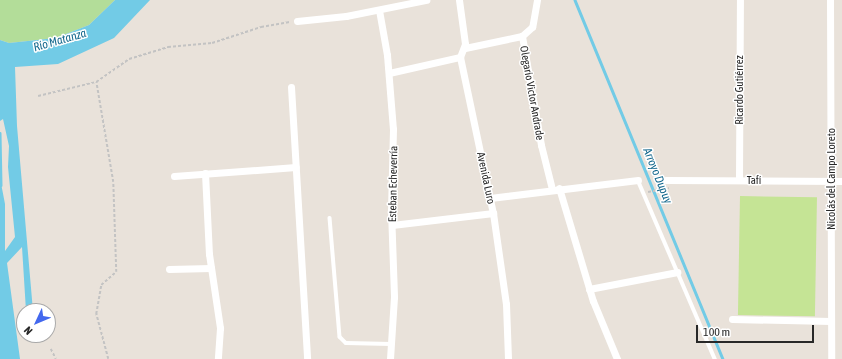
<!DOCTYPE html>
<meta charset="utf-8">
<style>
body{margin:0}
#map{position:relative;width:842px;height:359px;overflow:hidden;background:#e9e2da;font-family:"Asap Condensed",sans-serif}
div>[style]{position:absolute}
.green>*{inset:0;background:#b3dd99}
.pitch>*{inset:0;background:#c5e495;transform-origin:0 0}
.water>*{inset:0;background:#72cbe6}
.stream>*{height:2.5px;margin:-1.25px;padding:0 1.25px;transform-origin:1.25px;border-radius:1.25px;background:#72cbe6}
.path>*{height:1.5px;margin-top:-0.75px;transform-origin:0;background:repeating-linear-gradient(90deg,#c3c3c3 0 3px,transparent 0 5px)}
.lane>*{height:3.5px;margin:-1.75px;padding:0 1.75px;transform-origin:1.75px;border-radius:1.75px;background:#fff}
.street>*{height:7px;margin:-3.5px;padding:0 3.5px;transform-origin:3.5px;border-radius:3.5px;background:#fff}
span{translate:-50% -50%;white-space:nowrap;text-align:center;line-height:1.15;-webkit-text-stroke:3px #fff;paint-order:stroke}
.street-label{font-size:11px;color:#282828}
.water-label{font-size:12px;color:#15698e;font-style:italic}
.north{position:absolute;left:16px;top:303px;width:40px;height:40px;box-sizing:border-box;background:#fff;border:1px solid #a9a9a9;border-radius:50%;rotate:226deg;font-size:11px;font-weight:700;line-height:16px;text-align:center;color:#282828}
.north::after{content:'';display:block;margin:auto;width:14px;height:18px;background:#4368ee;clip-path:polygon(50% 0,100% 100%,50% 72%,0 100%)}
.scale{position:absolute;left:696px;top:325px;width:118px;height:18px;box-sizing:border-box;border:2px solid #282828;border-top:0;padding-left:5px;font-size:12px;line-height:14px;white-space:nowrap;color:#282828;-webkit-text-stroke:3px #fff;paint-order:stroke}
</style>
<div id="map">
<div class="green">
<div style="clip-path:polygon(0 0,115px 0,89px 25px,56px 38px,9px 43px,0 40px)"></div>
</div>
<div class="pitch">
<div style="left:740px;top:196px;width:77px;height:119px;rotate:1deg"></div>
</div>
<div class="water">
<div style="clip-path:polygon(115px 0,150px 0,114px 38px,58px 64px,15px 67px,17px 126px,33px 311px,26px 311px,22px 247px,7px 263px,20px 359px,0 359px,0 178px,5px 204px,5px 251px,15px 237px,8px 167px,9px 146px,3px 119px,0 121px,0 40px,9px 43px,56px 38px,89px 25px)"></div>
</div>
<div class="stream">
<div style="left:575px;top:0;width:388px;rotate:67.6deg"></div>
<div style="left:0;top:133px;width:52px;rotate:88.9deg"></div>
</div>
<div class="path">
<div style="left:38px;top:96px;width:60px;rotate:-13.6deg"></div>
<div style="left:648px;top:192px;width:21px;rotate:-11deg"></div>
<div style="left:51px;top:349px;width:11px;rotate:63deg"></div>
<div style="left:108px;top:359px;width:47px;rotate:-104.9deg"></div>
<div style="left:96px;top:314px;width:29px;rotate:-80deg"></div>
<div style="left:101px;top:285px;width:20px;rotate:-41deg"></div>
<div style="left:116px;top:272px;width:90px;rotate:-91.9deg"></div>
<div style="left:113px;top:182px;width:101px;rotate:-99.6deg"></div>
<div style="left:96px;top:82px;width:40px;rotate:-34.9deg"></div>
<div style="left:129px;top:59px;width:41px;rotate:-17.1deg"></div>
<div style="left:168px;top:47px;width:44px;rotate:-5.2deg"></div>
<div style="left:212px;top:43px;width:52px;rotate:-18.1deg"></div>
<div style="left:261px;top:27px;width:29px;rotate:-10deg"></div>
</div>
<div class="lane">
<div style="left:638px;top:180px;width:195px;rotate:66.7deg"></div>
<div style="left:330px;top:218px;width:119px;rotate:85.2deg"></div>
<div style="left:340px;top:337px;width:8px;rotate:45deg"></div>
<div style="left:346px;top:343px;width:45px;rotate:1.3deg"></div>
</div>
<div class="street">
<div style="left:459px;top:0;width:44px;rotate:82.2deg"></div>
<div style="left:465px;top:44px;width:14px;rotate:111deg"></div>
<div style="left:460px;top:57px;width:159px;rotate:78.1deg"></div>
<div style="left:493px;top:213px;width:92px;rotate:81.9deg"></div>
<div style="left:506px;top:304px;width:55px;rotate:87.9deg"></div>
<div style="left:537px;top:0;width:27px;rotate:100deg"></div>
<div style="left:532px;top:27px;width:13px;rotate:138deg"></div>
<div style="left:522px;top:36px;width:111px;rotate:80.1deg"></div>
<div style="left:541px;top:145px;width:45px;rotate:76deg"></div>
<div style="left:830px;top:0;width:359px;rotate:89.8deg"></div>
<div style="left:379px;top:10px;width:46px;rotate:79.9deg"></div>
<div style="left:387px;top:55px;width:74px;rotate:85.4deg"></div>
<div style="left:393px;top:129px;width:81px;rotate:91.4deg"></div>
<div style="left:391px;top:210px;width:87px;rotate:88deg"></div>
<div style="left:394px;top:297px;width:62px;rotate:93.7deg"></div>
<div style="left:297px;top:21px;width:49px;rotate:-5.8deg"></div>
<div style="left:346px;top:16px;width:82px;rotate:-11.3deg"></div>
<div style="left:465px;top:48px;width:58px;rotate:-11.9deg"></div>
<div style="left:389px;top:73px;width:73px;rotate:-12.7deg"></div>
<div style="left:291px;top:87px;width:272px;rotate:86.6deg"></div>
<div style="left:205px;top:173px;width:81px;rotate:87.2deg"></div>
<div style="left:209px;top:254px;width:75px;rotate:81.5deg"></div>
<div style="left:220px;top:328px;width:31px;rotate:94deg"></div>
<div style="left:174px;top:176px;width:122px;rotate:-4.2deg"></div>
<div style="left:666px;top:180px;width:176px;rotate:0.3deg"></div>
<div style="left:739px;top:180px;width:180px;rotate:-89.7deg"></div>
<div style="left:559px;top:188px;width:118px;rotate:73.3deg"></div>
<div style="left:593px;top:301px;width:63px;rotate:67.5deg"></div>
<div style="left:490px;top:198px;width:149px;rotate:-6.9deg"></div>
<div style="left:392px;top:225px;width:102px;rotate:-6.8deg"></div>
<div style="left:169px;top:269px;width:42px;rotate:-1.4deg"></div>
<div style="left:589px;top:289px;width:90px;rotate:-10.9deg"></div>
<div style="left:732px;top:319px;width:99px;rotate:1.2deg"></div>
</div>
<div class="street-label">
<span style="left:739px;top:90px;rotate:-90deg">Ricardo Gutiérrez</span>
<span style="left:532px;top:93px;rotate:80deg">Olegario Victor Andrade</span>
<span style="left:486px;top:178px;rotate:78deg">Avenida Luro</span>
<span style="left:831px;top:179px;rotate:-90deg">Nicolás del Campo Loreto</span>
<span style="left:754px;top:180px">Tafí</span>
<span style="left:393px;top:184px;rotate:-89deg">Esteban Echeverría</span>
</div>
<div class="water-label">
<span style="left:60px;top:41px;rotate:-16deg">Río Matanza</span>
<span style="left:657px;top:176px;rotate:68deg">Arroyo Dupuy</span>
</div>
<div class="north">N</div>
<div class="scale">100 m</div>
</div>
